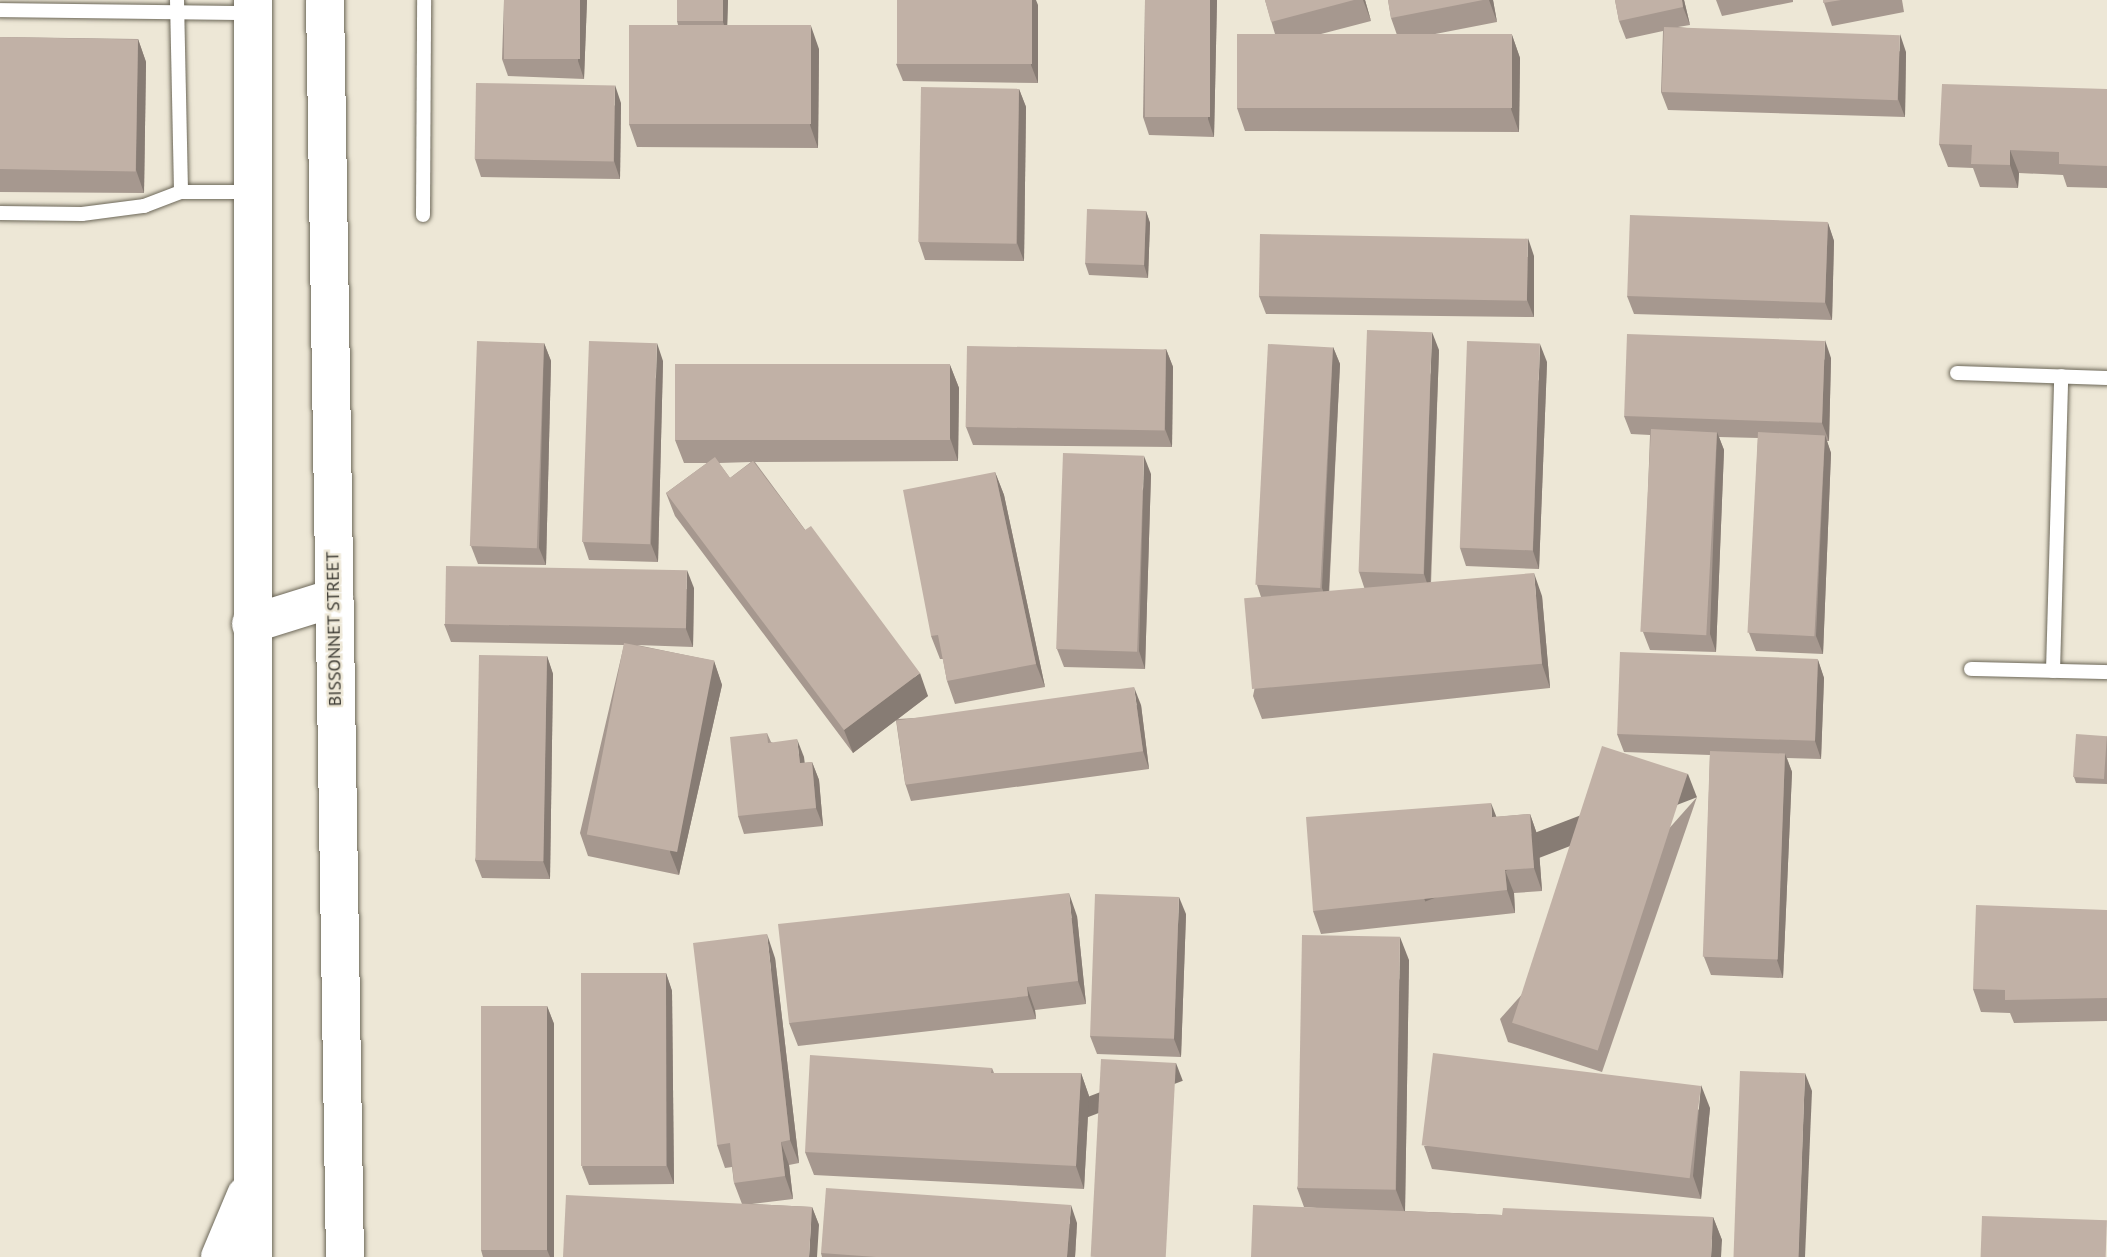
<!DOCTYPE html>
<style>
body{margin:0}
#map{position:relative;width:2107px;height:1257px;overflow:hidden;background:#ede7d6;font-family:"PT Sans",sans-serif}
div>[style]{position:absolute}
.roads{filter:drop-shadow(0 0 2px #6c6758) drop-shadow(0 0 2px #6c6758)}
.service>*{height:14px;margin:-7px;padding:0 7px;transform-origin:7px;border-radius:7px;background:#fff}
.secondary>*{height:38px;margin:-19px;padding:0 19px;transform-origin:19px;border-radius:19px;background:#fff}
.wall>*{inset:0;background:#a6988f}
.shaded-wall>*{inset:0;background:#877c74;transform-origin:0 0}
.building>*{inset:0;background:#c1b1a6;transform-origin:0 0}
span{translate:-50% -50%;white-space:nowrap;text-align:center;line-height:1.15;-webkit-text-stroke:5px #ede7d6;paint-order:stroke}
.street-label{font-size:18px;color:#3d3b34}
</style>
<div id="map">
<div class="roads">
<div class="service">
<div style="left:177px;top:0;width:192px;rotate:88.8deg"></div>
<div style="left:181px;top:192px;width:69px"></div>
<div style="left:0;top:10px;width:251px;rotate:0.7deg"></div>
<div style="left:0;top:213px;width:82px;rotate:0.7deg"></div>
<div style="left:82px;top:214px;width:63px;rotate:-7.4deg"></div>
<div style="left:144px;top:206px;width:40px;rotate:-21deg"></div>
<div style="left:423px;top:215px;width:215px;rotate:-89.7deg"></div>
<div style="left:1957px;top:373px;width:150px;rotate:1.9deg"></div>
<div style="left:1971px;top:669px;width:136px;rotate:1.3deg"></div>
<div style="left:2053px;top:671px;width:295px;rotate:-88.4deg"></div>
</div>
<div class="secondary">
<div style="left:253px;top:0;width:1257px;rotate:90deg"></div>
<div style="left:325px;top:0;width:1257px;rotate:89.09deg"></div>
<div style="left:251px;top:624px;width:87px;rotate:-17.4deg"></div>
<div style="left:220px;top:1257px;width:67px;rotate:-67.2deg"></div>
</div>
</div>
<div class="wall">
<div style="clip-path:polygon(504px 0,587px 0,584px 79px,508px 76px,502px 59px)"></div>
<div style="clip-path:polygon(728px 0,727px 26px,819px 49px,818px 148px,637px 147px,629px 124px,678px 25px,677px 21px)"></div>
<div style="clip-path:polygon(1145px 0,1217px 0,1214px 137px,1149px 135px,1143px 117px)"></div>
<div style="clip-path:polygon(1265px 0,1365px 0,1371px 21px,1321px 34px,1397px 35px,1391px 18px,1388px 0,1493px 0,1497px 22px,1430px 35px,1512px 35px,1520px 58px,1519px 132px,1245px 131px,1237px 108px,1275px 34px)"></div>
<div style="clip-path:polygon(1615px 0,1684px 0,1690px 25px,1678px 27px,1906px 52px,1905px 117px,1668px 110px,1661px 92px,1663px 31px,1626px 39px,1619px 21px)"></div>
<div style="clip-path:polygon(1716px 0,1793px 0,1793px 2px,1722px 16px)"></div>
<div style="clip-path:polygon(1823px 0,1902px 0,1904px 12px,1832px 26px)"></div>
<div style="clip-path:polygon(1038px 5px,1038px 83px,903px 81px,896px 64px)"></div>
<div style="clip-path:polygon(0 37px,138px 39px,146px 62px,144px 193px,0 192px)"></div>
<div style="clip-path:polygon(1019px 89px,1026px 107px,1024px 261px,925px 260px,919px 242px)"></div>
<div style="clip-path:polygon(2107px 89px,2107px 188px,2067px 187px,2063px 175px,2019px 173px,2018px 188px,1980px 187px,1973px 168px,1948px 167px,1939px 144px)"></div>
<div style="clip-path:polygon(621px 103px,620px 179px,481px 177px,475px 159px)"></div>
<div style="clip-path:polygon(1146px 211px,1150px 223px,1148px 278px,1089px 275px,1085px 263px)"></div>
<div style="clip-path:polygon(1828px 223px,1834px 241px,1832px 320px,1634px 314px,1627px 296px)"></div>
<div style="clip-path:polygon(1534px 256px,1534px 317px,1266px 314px,1259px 296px)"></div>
<div style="clip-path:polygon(544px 343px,551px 361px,546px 565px,478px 564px,471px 546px)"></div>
<div style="clip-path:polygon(1333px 347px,1340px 364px,1329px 597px,1381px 590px,1365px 590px,1359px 572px,1439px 350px,1431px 585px,1542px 596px,1550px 688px,1262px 719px,1253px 696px,1272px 603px,1263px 603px,1257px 585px)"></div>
<div style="clip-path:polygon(1166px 349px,1173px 367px,1172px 447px,973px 445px,966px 427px)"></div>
<div style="clip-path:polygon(1831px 358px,1829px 441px,1827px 441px,1831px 453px,1823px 654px,1756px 651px,1749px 633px,1758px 438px,1719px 437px,1724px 450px,1716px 652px,1650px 650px,1643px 632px,1650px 435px,1631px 434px,1624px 416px)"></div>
<div style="clip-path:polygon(663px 361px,658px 562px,589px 560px,583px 542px)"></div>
<div style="clip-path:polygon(1547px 362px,1539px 569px,1466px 566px,1460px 548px)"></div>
<div style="clip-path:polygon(evenodd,950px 365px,959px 388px,958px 461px,755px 462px,928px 696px,898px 719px,1141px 705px,1149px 769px,911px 801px,905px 783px,896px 720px,853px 753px,675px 516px,666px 493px,707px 463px,684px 463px,675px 440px,950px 365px,751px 462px,730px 478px,719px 463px,751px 462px)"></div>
<div style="clip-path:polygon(995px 472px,1004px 495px,1045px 687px,955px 704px,947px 681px,943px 659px,940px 659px,931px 636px)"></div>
<div style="clip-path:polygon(1151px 474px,1145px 669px,1064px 667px,1057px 649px)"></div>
<div style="clip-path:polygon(694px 588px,693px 647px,637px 645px,714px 661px,722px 685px,679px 875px,588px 856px,580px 833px,624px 645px,451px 642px,444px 624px)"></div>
<div style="clip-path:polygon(547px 656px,553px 674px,550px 879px,482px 878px,475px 860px)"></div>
<div style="clip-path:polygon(1818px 660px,1824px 678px,1821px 759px,1787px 758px,1792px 772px,1783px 978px,1711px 975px,1704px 957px,1710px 755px,1624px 752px,1617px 734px)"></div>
<div style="clip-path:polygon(767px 733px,771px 742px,804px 757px,804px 763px,812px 762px,819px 780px,823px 826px,744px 834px,738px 816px)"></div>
<div style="clip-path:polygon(2107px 736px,2107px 784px,2076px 783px,2074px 777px)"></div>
<div style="clip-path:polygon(1697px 797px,1602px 1072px,1508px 1042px,1500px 1019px)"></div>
<div style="clip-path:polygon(1530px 814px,1538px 837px,1542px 891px,1514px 893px,1515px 913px,1321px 934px,1313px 911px,1496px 817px)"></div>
<div style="clip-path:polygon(2107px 910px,2107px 1021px,2014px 1023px,2010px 1013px,1981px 1012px,1973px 989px)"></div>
<div style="clip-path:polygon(1186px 914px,1181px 1057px,1097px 1054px,1090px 1036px)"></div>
<div style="clip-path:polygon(1077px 916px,1086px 1004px,1035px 1010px,1036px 1019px,798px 1046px,789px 1023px)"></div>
<div style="clip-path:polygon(775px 958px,799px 1163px,789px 1165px,793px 1199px,752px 1204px,812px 1207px,819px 1225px,742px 1204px,734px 1183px,732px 1167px,725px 1168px,717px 1145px)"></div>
<div style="clip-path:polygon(1409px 960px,1405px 1211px,1502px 1215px,1713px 1217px,1722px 1240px,1304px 1207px,1297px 1188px)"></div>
<div style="clip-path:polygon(666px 973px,672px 991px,674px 1184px,589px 1185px,582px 1167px)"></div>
<div style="clip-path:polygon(547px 1006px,554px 1024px,554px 1257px,483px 1257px,481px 1250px)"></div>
<div style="clip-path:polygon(992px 1068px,994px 1073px,1081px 1073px,1089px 1096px,1084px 1189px,814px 1175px,805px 1152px)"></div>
<div style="clip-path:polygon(1710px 1108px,1701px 1199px,1432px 1169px,1424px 1146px)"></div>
<div style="clip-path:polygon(1077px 1223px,1075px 1257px,822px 1257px,821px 1253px)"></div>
</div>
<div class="shaded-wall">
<div style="clip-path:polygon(580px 0,587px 0,584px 79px,578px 61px)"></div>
<div style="clip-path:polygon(723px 0,728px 0,727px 34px,723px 22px)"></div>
<div style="clip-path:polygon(1032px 0,1036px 0,1038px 5px,1038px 83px,1031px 65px)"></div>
<div style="clip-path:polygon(1210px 0,1217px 0,1214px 137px,1208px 119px)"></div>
<div style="clip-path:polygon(1363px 0,1365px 0,1371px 21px)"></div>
<div style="clip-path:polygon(1489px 0,1493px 0,1497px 22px)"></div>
<div style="clip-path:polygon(1682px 0,1684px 0,1690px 25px,1683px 7px)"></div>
<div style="clip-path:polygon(811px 26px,819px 49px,818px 148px,810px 125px)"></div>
<div style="clip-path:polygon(1900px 34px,1906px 52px,1905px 117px,1898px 99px)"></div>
<div style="clip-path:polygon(1512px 35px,1520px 58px,1519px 132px,1511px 109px)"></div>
<div style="clip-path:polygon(138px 39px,146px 62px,144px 193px,136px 170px)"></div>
<div style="clip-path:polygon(615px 85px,621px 103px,620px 179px,614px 161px)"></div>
<div style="clip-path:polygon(1019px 89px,1026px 107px,1024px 261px,1017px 243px)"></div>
<div style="clip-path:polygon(2010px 150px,2019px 173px,2018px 188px,2010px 165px)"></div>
<div style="clip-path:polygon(1146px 211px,1150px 223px,1148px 278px,1144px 265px)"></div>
<div style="clip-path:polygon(1828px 223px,1834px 241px,1832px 320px,1825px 302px)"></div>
<div style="clip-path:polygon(1528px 238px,1534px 256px,1534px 317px,1527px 300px)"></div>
<div style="clip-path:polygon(1432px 332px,1439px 350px,1430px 592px,1424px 574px)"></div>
<div style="clip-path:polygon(1825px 340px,1831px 358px,1829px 441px,1822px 423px)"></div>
<div style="clip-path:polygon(544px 343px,551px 361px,546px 565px,539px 548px)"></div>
<div style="clip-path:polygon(657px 343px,663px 361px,658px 562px,651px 544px)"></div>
<div style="clip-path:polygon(1540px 344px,1547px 362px,1539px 569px,1533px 551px)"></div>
<div style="clip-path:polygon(1333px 347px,1340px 364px,1328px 606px,1322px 588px)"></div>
<div style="clip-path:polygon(1166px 349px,1173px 367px,1172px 447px,1165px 429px)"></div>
<div style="clip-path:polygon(950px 365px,959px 388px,958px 461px,950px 438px)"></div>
<div style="clip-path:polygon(1717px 432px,1724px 450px,1716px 652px,1710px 634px)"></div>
<div style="clip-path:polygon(1825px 435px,1831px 453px,1823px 654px,1816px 636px)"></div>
<div style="clip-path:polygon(1144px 456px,1151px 474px,1145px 669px,1139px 651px)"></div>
<div style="clip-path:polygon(995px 472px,1004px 495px,1045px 687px,1036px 664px)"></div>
<div style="clip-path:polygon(687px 570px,694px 588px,693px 647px,686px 629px)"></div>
<div style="clip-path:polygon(1534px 573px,1542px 596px,1550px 688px,1542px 664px)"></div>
<div style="clip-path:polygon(547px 656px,553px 674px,550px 879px,543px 861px)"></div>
<div style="clip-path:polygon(1818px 660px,1824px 678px,1821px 759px,1815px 741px)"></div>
<div style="clip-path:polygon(714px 661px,722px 685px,679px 875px,670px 852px)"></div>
<div style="clip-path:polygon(920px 673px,928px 696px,853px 753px,844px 730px)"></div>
<div style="clip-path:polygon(1134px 687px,1141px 705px,1149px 769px,1143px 751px)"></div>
<div style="clip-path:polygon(797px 739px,804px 757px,807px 781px,800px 763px)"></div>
<div style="clip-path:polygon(1785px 754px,1792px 772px,1783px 978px,1777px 960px)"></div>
<div style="clip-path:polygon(812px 762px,819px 780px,823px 826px,816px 808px)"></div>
<div style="left:1688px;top:774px;width:25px;height:291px;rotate:69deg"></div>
<div style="clip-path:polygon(1491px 803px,1500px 826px,1492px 817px)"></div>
<div style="clip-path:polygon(1530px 814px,1538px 837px,1542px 891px,1534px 868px)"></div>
<div style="clip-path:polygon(1505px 870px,1514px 893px,1515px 913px,1507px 890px)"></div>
<div style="clip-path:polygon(1069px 893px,1077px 916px,1086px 1004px,1078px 981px)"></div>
<div style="clip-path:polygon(1179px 897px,1186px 914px,1181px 1057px,1174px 1039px)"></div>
<div style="clip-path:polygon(767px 934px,775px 958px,799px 1163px,790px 1140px)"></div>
<div style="clip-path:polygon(1400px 937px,1409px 960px,1405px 1213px,1396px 1190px)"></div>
<div style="clip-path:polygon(666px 973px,672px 991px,674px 1184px,667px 1166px)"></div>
<div style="clip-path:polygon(1027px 987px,1035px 1010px,1036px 1019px,1028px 996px)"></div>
<div style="clip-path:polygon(547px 1006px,554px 1024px,554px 1257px,550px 1257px,547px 1250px)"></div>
<div style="left:1176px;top:1063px;width:19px;height:194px;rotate:69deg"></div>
<div style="clip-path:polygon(1081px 1073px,1089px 1096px,1084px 1189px,1076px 1166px)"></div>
<div style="clip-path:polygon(1805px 1073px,1812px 1091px,1805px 1257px,1798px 1257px)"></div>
<div style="clip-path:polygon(1701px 1085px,1710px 1108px,1701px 1199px,1693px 1176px)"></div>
<div style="clip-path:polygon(781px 1142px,789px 1165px,793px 1199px,785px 1176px)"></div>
<div style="clip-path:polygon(1071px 1205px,1077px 1223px,1075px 1257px,1067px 1257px)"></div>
<div style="clip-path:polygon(812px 1207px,819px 1225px,817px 1257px,809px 1257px)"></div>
<div style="clip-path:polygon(1713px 1217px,1722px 1240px,1721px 1257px,1711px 1257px)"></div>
</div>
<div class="building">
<div style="left:504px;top:0;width:76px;height:59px"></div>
<div style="left:677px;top:0;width:46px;height:21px"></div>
<div style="left:897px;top:0;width:135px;height:64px"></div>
<div style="left:1145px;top:0;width:65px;height:117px"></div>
<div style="clip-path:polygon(1265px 0,1354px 0,1271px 22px)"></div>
<div style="clip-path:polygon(1388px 0,1483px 0,1391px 18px)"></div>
<div style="clip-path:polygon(1615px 0,1682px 0,1683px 7px,1619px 21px)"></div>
<div style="clip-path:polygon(1823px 0,1841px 0,1823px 3px)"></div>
<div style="left:629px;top:25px;width:182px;height:99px"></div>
<div style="left:1664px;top:27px;width:236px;height:65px;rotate:2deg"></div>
<div style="left:1237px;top:34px;width:275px;height:74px"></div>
<div style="left:0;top:37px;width:138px;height:132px;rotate:1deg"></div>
<div style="left:476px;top:83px;width:139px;height:76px;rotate:1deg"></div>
<div style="clip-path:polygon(1942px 84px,2107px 89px,2107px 166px,2059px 164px,2059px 152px,2010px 150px,2010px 165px,1971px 164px,1972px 145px,1939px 144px)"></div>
<div style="left:921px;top:87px;width:98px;height:155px;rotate:1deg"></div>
<div style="left:1087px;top:209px;width:59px;height:54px;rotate:2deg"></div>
<div style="left:1630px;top:215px;width:198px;height:81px;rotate:2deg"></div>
<div style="left:1260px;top:234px;width:268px;height:62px;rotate:1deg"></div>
<div style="left:1367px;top:330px;width:65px;height:242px;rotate:2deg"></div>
<div style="left:1627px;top:334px;width:198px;height:82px;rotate:2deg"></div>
<div style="left:477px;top:341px;width:67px;height:205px;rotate:2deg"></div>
<div style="left:589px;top:341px;width:68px;height:201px;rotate:2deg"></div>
<div style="left:1467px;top:341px;width:73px;height:207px;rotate:2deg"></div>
<div style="left:1268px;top:344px;width:65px;height:241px;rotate:3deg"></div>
<div style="left:967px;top:346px;width:199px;height:81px;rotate:1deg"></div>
<div style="left:675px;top:364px;width:275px;height:76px"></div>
<div style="left:1651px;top:429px;width:66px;height:203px;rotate:3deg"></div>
<div style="left:1758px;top:432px;width:67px;height:201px;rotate:3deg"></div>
<div style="left:1063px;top:453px;width:81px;height:196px;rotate:2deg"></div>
<div style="clip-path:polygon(715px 457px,730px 478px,753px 461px,805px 530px,811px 526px,920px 673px,844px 730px,666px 493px)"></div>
<div style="clip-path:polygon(995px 472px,1036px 664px,947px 681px,938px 635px,931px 636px,903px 490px)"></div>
<div style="left:446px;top:566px;width:241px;height:58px;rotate:1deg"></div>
<div style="left:1534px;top:573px;width:91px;height:291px;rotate:85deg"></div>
<div style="left:624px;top:643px;width:92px;height:195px;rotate:11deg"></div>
<div style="left:1620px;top:652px;width:198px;height:82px;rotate:2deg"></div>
<div style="left:479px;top:655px;width:68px;height:205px;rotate:1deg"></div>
<div style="left:1134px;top:687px;width:65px;height:240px;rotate:82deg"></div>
<div style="clip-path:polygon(767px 733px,768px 743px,797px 739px,800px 763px,812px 762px,816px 808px,738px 816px,730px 737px)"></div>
<div style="left:2076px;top:734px;width:31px;height:43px;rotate:4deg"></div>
<div style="left:1602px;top:746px;width:90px;height:291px;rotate:18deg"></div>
<div style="left:1710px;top:751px;width:75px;height:206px;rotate:2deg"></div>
<div style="clip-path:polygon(1491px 803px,1492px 817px,1530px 814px,1534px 868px,1505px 870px,1507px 890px,1313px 911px,1306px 817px)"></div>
<div style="clip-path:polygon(1069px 893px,1078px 981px,1027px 987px,1028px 996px,789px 1023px,778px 924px)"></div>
<div style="left:1095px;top:894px;width:84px;height:142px;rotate:2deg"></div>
<div style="clip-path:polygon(1976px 905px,2107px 910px,2107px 998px,2005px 1000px,2005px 990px,1973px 989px)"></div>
<div style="clip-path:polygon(767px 934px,790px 1140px,781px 1142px,785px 1176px,734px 1183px,730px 1143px,717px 1145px,693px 943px)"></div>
<div style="left:1302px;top:935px;width:98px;height:253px;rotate:1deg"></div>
<div style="left:666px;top:973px;width:193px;height:85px;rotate:90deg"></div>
<div style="left:481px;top:1006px;width:66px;height:244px"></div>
<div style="left:1433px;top:1053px;width:270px;height:93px;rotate:7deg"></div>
<div style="clip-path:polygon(810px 1055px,992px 1068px,991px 1073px,1081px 1073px,1076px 1166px,805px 1152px)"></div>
<div style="left:1101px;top:1059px;width:75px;height:198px;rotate:3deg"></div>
<div style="left:1740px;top:1071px;width:65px;height:186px;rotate:2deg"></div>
<div style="clip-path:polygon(826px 1188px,1071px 1205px,1067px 1257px,876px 1257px,821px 1253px)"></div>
<div style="clip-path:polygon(566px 1195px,812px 1207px,809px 1257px,563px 1257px)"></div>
<div style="clip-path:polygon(1253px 1205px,1502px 1215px,1503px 1208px,1713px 1217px,1711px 1257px,1251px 1257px)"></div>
<div style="left:1982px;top:1216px;width:125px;height:41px;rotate:2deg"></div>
</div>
<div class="street-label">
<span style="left:334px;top:629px;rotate:-91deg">BISSONNET STREET</span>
</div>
</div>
